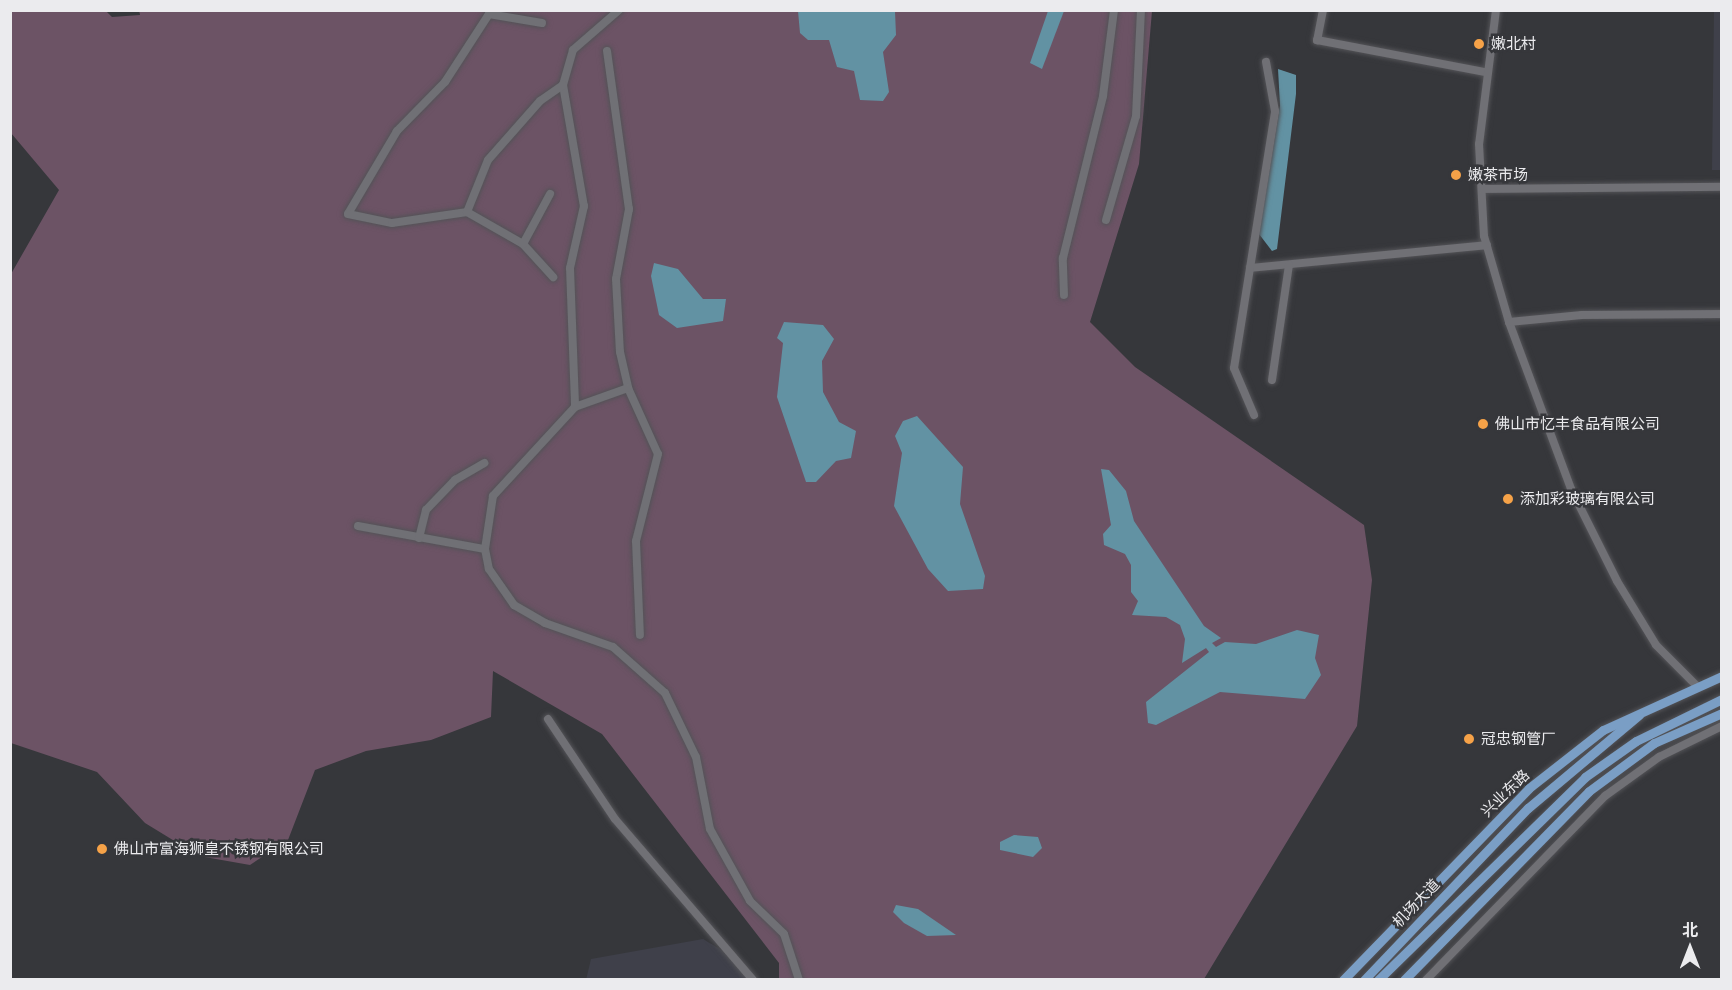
<!DOCTYPE html>
<meta charset="utf-8">
<style>
body{margin:0}
#map{position:relative;width:1732px;height:990px;overflow:hidden;background:#36373b;font-family:Lora,"Noto Sans SC",serif}
div>[style]{position:absolute}
.built>*{inset:0;background:#3f404a}
.green>*{inset:0;background:#6c5365}
.water>*{inset:0;background:#6292a3}
.roads{filter:drop-shadow(0 0 2px #535357) drop-shadow(0 0 2px #535357)}
.minor>*{height:8px;margin:-4px;padding:0 4px;transform-origin:4px;border-radius:4px;background:#707075}
.major>*{height:9px;margin:-4.5px;padding:0 4.5px;transform-origin:4.5px;border-radius:4.5px;background:#7a9ec5}
.dots>*{width:16px;height:16px;translate:-50% -50%;box-sizing:border-box;border:3px solid #36373b;border-radius:50%}
span{translate:-50% -50%;white-space:nowrap;text-align:center;line-height:1.15;-webkit-text-stroke:5px #36373b;paint-order:stroke}
.poi-label{font-size:15px;color:#ebebee}
.left{translate:0 -50%;text-align:left}
.street-label{font-size:15px;color:#ebebee}
.frame{position:absolute;inset:0;border:12px solid #ebebee;pointer-events:none}
.north{position:absolute;left:1660px;top:918px;width:60px;height:60px;-webkit-text-stroke:4px #36373b;paint-order:stroke;rotate:0deg;font-size:16px;font-weight:700;line-height:24px;text-align:center;color:#ebebee}
.north::after{content:'';display:block;margin:auto;width:21px;height:27px;background:#ebebee;clip-path:polygon(50% 0,100% 100%,50% 72%,0 100%)}
</style>
<div id="map">
<div class="built">
<div style="clip-path:polygon(1714px 11px,1721px 11px,1721px 170px,1712px 170px)"></div>
<div style="clip-path:polygon(703px 939px,730px 955px,750px 980px,586px 980px,591px 959px)"></div>
</div>
<div class="green">
<div style="clip-path:polygon(139px 10px,1152px 11px,1139px 164px,1090px 322px,1135px 367px,1364px 525px,1372px 580px,1357px 726px,1204px 979px,779px 979px,779px 963px,602px 734px,493px 671px,491px 717px,431px 740px,366px 751px,315px 770px,288px 840px,250px 865px,199px 856px,145px 823px,97px 772px,11px 743px,11px 274px,59px 190px,11px 133px,10px 11px,106px 11px,112px 17px,140px 15px)"></div>
</div>
<div class="water">
<div style="clip-path:polygon(798px 11px,895px 11px,896px 35px,883px 52px,889px 92px,883px 101px,860px 100px,854px 71px,837px 67px,829px 40px,808px 40px,800px 33px)"></div>
<div style="clip-path:polygon(1048px 11px,1064px 11px,1042px 69px,1030px 63px)"></div>
<div style="clip-path:polygon(1278px 69px,1296px 75px,1296px 94px,1277px 249px,1272px 251px,1259px 234px,1280px 106px)"></div>
<div style="clip-path:polygon(654px 263px,678px 269px,703px 299px,726px 299px,723px 321px,677px 328px,659px 315px,651px 276px)"></div>
<div style="clip-path:polygon(784px 322px,823px 325px,834px 339px,822px 361px,823px 392px,839px 422px,856px 431px,851px 458px,836px 461px,816px 482px,806px 482px,777px 397px,783px 343px,777px 338px)"></div>
<div style="clip-path:polygon(917px 416px,963px 467px,960px 504px,985px 576px,983px 589px,948px 591px,928px 569px,894px 506px,902px 453px,895px 436px,903px 421px)"></div>
<div style="clip-path:polygon(1101px 469px,1109px 470px,1126px 491px,1134px 521px,1204px 626px,1221px 638px,1212px 643px,1216px 647px,1225px 642px,1256px 644px,1297px 630px,1319px 635px,1315px 658px,1321px 675px,1305px 699px,1220px 692px,1156px 725px,1148px 723px,1146px 702px,1209px 652px,1206px 648px,1182px 663px,1185px 639px,1180px 625px,1166px 617px,1132px 615px,1138px 601px,1131px 592px,1131px 565px,1125px 554px,1104px 545px,1103px 534px,1111px 525px)"></div>
<div style="clip-path:polygon(1014px 835px,1038px 837px,1042px 848px,1033px 857px,1000px 850px,1000px 842px)"></div>
<div style="clip-path:polygon(896px 905px,918px 909px,956px 935px,927px 936px,904px 923px,893px 912px)"></div>
</div>
<div class="roads">
<div class="minor">
<div style="left:619px;top:10px;width:61px;rotate:139deg"></div>
<div style="left:573px;top:50px;width:36px;rotate:106deg"></div>
<div style="left:563px;top:85px;width:123px;rotate:80.2deg"></div>
<div style="left:584px;top:206px;width:64px;rotate:102.7deg"></div>
<div style="left:570px;top:268px;width:139px;rotate:87.9deg"></div>
<div style="left:575px;top:407px;width:121px;rotate:132.7deg"></div>
<div style="left:493px;top:496px;width:54px;rotate:98.6deg"></div>
<div style="left:485px;top:549px;width:20px;rotate:79deg"></div>
<div style="left:489px;top:569px;width:44px;rotate:55.2deg"></div>
<div style="left:514px;top:605px;width:36px;rotate:30deg"></div>
<div style="left:545px;top:623px;width:72px;rotate:19.4deg"></div>
<div style="left:613px;top:647px;width:69px;rotate:41.5deg"></div>
<div style="left:665px;top:693px;width:71px;rotate:64.2deg"></div>
<div style="left:696px;top:757px;width:73px;rotate:79deg"></div>
<div style="left:710px;top:829px;width:82px;rotate:60.9deg"></div>
<div style="left:750px;top:901px;width:47px;rotate:44.1deg"></div>
<div style="left:784px;top:934px;width:48px;rotate:71.9deg"></div>
<div style="left:1323px;top:10px;width:31px;rotate:101deg"></div>
<div style="left:1317px;top:40px;width:170px;rotate:10.8deg"></div>
<div style="left:1496px;top:10px;width:135px;rotate:97.2deg"></div>
<div style="left:1479px;top:144px;width:92px;rotate:86.9deg"></div>
<div style="left:1484px;top:236px;width:90px;rotate:73.8deg"></div>
<div style="left:1509px;top:322px;width:178px;rotate:69.6deg"></div>
<div style="left:1571px;top:489px;width:103px;rotate:63.4deg"></div>
<div style="left:1617px;top:581px;width:75px;rotate:58.6deg"></div>
<div style="left:1656px;top:645px;width:57px;rotate:45deg"></div>
<div style="left:542px;top:23px;width:54px;rotate:-170.4deg"></div>
<div style="left:489px;top:14px;width:81px;rotate:122.9deg"></div>
<div style="left:445px;top:82px;width:69px;rotate:134.4deg"></div>
<div style="left:397px;top:131px;width:96px;rotate:120.6deg"></div>
<div style="left:348px;top:214px;width:45px;rotate:11.6deg"></div>
<div style="left:392px;top:223px;width:76px;rotate:-8.3deg"></div>
<div style="left:467px;top:212px;width:64px;rotate:29.7deg"></div>
<div style="left:523px;top:244px;width:45px;rotate:47.7deg"></div>
<div style="left:607px;top:51px;width:160px;rotate:82.1deg"></div>
<div style="left:629px;top:209px;width:71px;rotate:100.5deg"></div>
<div style="left:616px;top:279px;width:73px;rotate:86.9deg"></div>
<div style="left:620px;top:352px;width:37px;rotate:77deg"></div>
<div style="left:628px;top:388px;width:72px;rotate:65.6deg"></div>
<div style="left:658px;top:454px;width:90px;rotate:104.2deg"></div>
<div style="left:636px;top:541px;width:94px;rotate:87.6deg"></div>
<div style="left:1482px;top:189px;width:240px;rotate:-0.5deg"></div>
<div style="left:467px;top:212px;width:56px;rotate:-68deg"></div>
<div style="left:488px;top:160px;width:79px;rotate:-48.6deg"></div>
<div style="left:540px;top:101px;width:28px;rotate:-35deg"></div>
<div style="left:1106px;top:220px;width:108px;rotate:-73.9deg"></div>
<div style="left:1136px;top:116px;width:106px;rotate:-87.3deg"></div>
<div style="left:523px;top:244px;width:57px;rotate:-61.6deg"></div>
<div style="left:1250px;top:268px;width:238px;rotate:-5.5deg"></div>
<div style="left:1064px;top:295px;width:37px;rotate:-92deg"></div>
<div style="left:1063px;top:258px;width:167px;rotate:-76.1deg"></div>
<div style="left:1103px;top:96px;width:87px;rotate:-82.7deg"></div>
<div style="left:1509px;top:322px;width:73px;rotate:-5.5deg"></div>
<div style="left:1582px;top:315px;width:140px;rotate:-0.4deg"></div>
<div style="left:1272px;top:380px;width:116px;rotate:-81.6deg"></div>
<div style="left:575px;top:407px;width:56px;rotate:-19.7deg"></div>
<div style="left:1254px;top:415px;width:51px;rotate:-113.1deg"></div>
<div style="left:1234px;top:368px;width:260px;rotate:-80.9deg"></div>
<div style="left:1275px;top:111px;width:50px;rotate:-100.4deg"></div>
<div style="left:358px;top:526px;width:129px;rotate:10.3deg"></div>
<div style="left:419px;top:538px;width:29px;rotate:-76deg"></div>
<div style="left:426px;top:510px;width:42px;rotate:-46deg"></div>
<div style="left:455px;top:480px;width:34px;rotate:-30deg"></div>
<div style="left:548px;top:719px;width:120px;rotate:56.2deg"></div>
<div style="left:615px;top:819px;width:212px;rotate:49.4deg"></div>
<div style="left:1426px;top:980px;width:257px;rotate:-45.8deg"></div>
<div style="left:1605px;top:796px;width:67px;rotate:-35.8deg"></div>
<div style="left:1659px;top:757px;width:70px;rotate:-26.2deg"></div>
</div>
<div class="major">
<div style="left:1343px;top:980px;width:267px;rotate:-45.9deg"></div>
<div style="left:1529px;top:788px;width:94px;rotate:-38.1deg"></div>
<div style="left:1603px;top:730px;width:131px;rotate:-24.4deg"></div>
<div style="left:1364px;top:980px;width:238px;rotate:-46.4deg"></div>
<div style="left:1528px;top:808px;width:145px;rotate:-40deg"></div>
<div style="left:1378px;top:980px;width:290px;rotate:-44.4deg"></div>
<div style="left:1585px;top:777px;width:62px;rotate:-35.2deg"></div>
<div style="left:1636px;top:741px;width:96px;rotate:-26deg"></div>
<div style="left:1404px;top:980px;width:264px;rotate:-45.6deg"></div>
<div style="left:1589px;top:791px;width:81px;rotate:-36.4deg"></div>
<div style="left:1654px;top:743px;width:74px;rotate:-23.8deg"></div>
</div>
</div>
<div class="dots">
<div style="left:1479px;top:44px;background:#f6a248"></div>
<div style="left:1456px;top:175px;background:#f6a248"></div>
<div style="left:1483px;top:424px;background:#f6a248"></div>
<div style="left:1508px;top:499px;background:#f6a248"></div>
<div style="left:1469px;top:739px;background:#f6a248"></div>
<div style="left:102px;top:849px;background:#f6a248"></div>
</div>
<div class="poi-label">
<span class="left" style="left:1491px;top:44px">嫩北村</span>
<span class="left" style="left:1468px;top:175px">嫩茶市场</span>
<span class="left" style="left:1495px;top:424px">佛山市忆丰食品有限公司</span>
<span class="left" style="left:1520px;top:499px">添加彩玻璃有限公司</span>
<span class="left" style="left:1481px;top:739px">冠忠钢管厂</span>
<span class="left" style="left:114px;top:849px">佛山市富海狮皇不锈钢有限公司</span>
</div>
<div class="street-label">
<span style="left:1505px;top:793px;rotate:-44deg">兴业东路</span>
<span style="left:1416px;top:903px;rotate:-46deg">机场大道</span>
</div>
<div class="frame"></div>
<div class="north">北</div>
</div>
